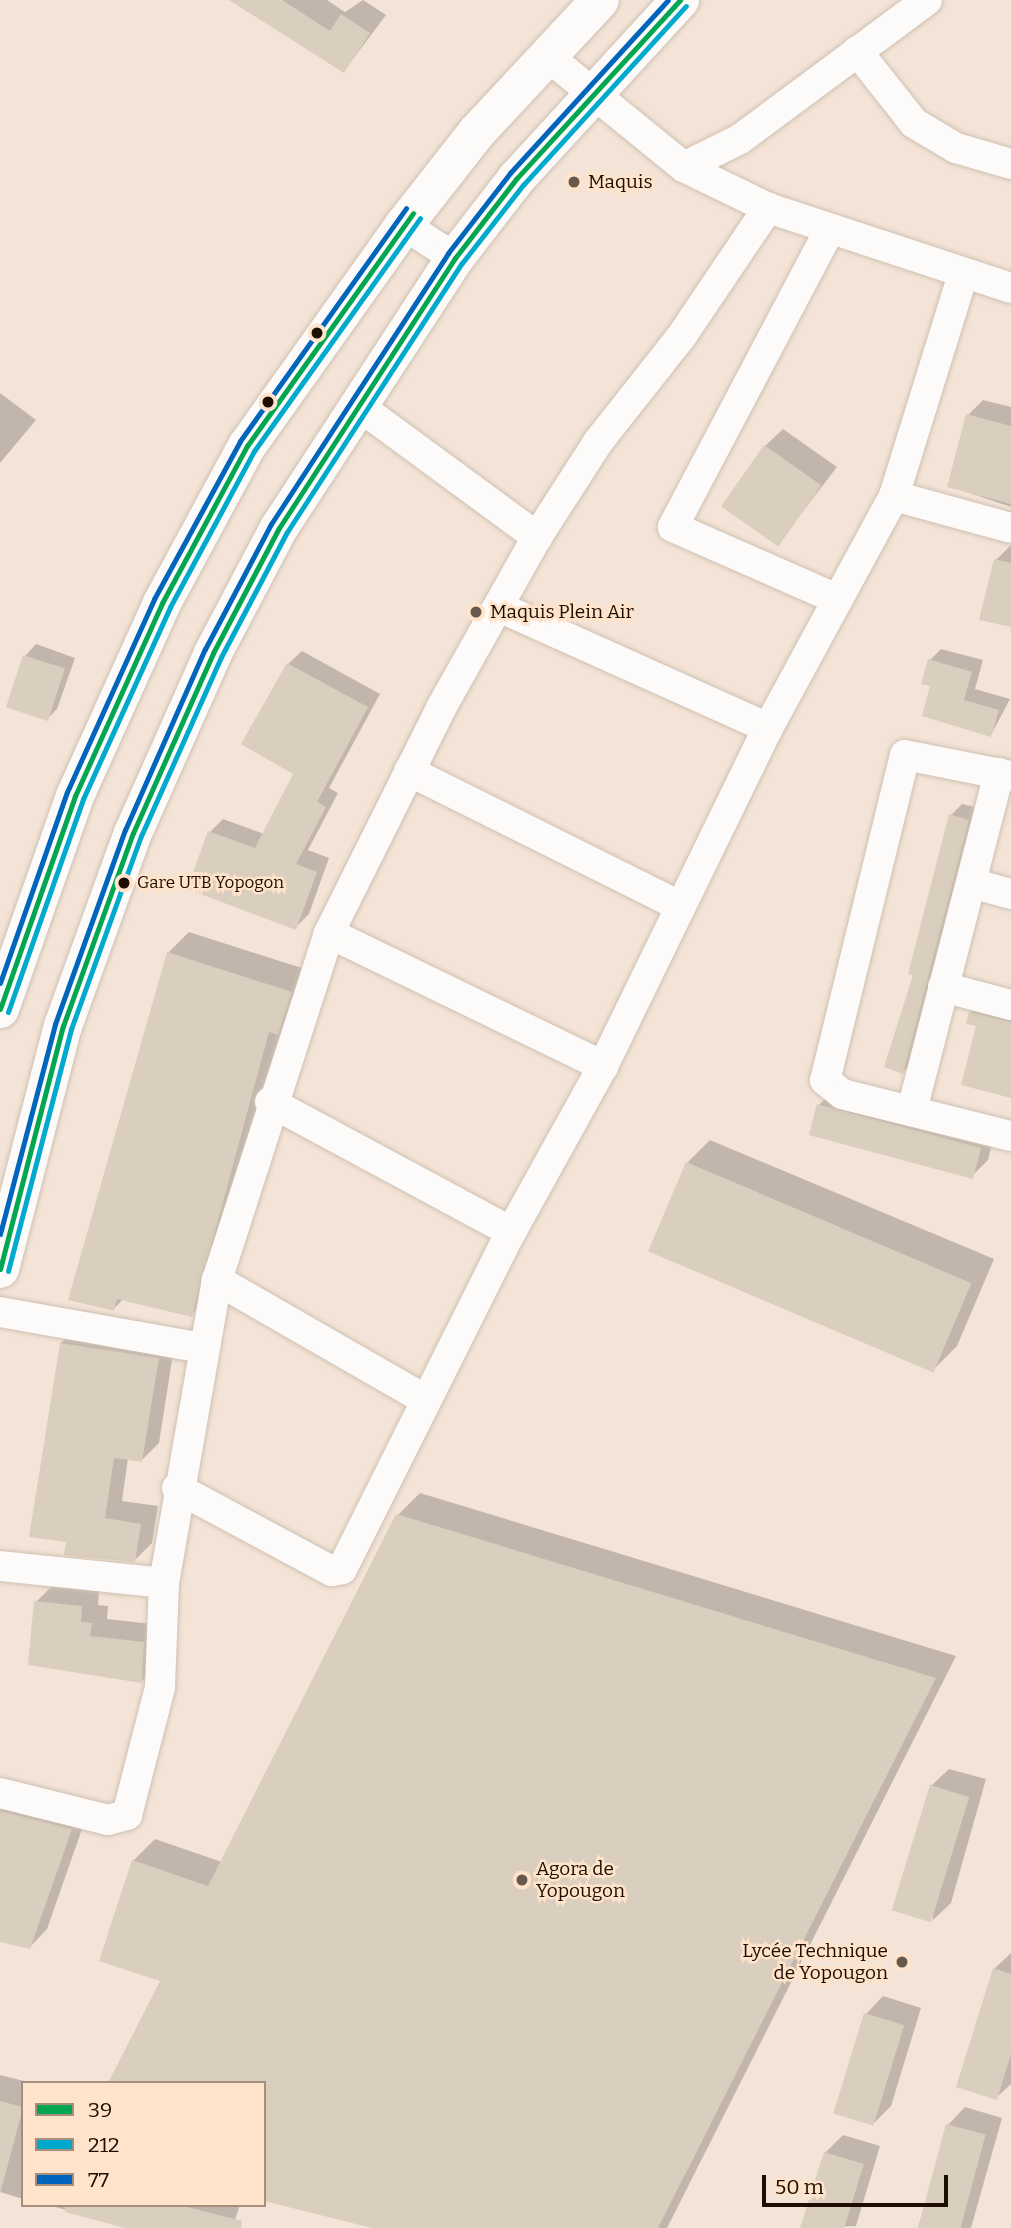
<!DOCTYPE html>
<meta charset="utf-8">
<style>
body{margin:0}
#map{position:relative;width:1011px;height:2228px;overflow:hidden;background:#f3e4d7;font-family:Bitter,serif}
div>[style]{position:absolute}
.shadow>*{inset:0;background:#0003}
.building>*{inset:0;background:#dacebe;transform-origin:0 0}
.roads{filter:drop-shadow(0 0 2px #cfc0b2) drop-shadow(0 0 2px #cfc0b2)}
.street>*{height:30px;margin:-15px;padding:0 15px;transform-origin:15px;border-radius:15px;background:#fdfbf9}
.primary>*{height:38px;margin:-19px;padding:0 19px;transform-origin:19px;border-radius:19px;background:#fdfbf9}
.bus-1>*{height:5px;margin:-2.5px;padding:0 2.5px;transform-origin:2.5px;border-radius:2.5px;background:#00a651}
.bus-2>*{height:5px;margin:-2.5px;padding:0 2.5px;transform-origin:2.5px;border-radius:2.5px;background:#00a9ce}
.bus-3>*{height:5px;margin:-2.5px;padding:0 2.5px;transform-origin:2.5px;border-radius:2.5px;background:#0065bd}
.dots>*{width:19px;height:19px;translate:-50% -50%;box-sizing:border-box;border:4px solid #ffe3cb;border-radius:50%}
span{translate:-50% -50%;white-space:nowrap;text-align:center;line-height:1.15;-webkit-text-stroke:5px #ffe3cb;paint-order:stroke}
.bus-label{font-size:17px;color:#1d0e02}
.left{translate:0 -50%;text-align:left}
.poi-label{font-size:19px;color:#1d0e02}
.right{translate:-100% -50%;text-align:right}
.legend{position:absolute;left:21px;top:2081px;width:245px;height:126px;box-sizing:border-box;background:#ffe3cb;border:2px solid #a58e7b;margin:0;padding:9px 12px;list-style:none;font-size:21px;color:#1d0e02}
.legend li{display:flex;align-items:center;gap:14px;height:35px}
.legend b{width:35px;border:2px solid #a58e7b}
.scale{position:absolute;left:762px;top:2175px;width:186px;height:32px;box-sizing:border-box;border:4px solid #1d0e02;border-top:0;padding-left:9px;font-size:21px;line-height:24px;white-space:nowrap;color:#1d0e02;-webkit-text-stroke:5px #ffe3cb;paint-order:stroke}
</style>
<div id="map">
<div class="shadow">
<div style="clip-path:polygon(233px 0,327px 0,345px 12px,363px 0,386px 15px,344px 71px)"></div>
<div style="clip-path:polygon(0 393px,36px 420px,0 463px)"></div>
<div style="clip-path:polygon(983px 400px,1011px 407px,1011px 507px,949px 486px,968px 415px)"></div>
<div style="clip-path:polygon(783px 429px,837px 467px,777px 545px,765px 446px)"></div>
<div style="clip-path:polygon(1011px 545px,1011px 625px,996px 560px)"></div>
<div style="clip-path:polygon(36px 644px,75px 658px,57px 709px,46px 720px,25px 656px)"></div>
<div style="clip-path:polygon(941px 649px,983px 660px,975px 689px,1010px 699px,991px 735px,933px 685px,930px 660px)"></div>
<div style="clip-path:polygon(302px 651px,380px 694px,329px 788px,338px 793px,308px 850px,329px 858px,309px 914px,295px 928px,210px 832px,223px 819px,264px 834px,295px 773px,288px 664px)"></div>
<div style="clip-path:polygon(962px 804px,979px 808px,914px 1060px,903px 1072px,915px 974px,951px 815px)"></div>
<div style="clip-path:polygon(189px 932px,311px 971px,212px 1295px,191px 1315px,123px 1299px,114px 1309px,70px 1299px,169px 952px)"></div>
<div style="clip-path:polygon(983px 1000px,1011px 1007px,1011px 1097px,970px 1013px)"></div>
<div style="clip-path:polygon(834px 1090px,995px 1132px,988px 1160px,973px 1175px,819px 1105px)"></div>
<div style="clip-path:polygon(710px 1140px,994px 1259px,957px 1346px,934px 1369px,687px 1163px)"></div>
<div style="clip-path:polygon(79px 1326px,175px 1341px,159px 1443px,142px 1460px,128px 1458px,122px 1501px,158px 1506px,152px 1543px,134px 1561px,68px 1541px,61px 1343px)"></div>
<div style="clip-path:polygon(420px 1493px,956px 1656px,667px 2228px,380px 2228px,264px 2083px,162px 1980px,133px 1861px,155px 1839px,222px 1862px,398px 1515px)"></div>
<div style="clip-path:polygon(54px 1584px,99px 1589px,98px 1605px,108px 1606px,107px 1619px,161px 1625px,159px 1664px,142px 1681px,36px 1602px)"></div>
<div style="clip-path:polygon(949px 1769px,986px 1779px,951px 1903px,933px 1920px,931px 1786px)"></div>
<div style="clip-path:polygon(0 1793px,88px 1812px,47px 1929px,30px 1947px,0 1941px)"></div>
<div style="clip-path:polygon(1011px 1953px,1011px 2084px,996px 2098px,994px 1969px)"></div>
<div style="clip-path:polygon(883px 1996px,921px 2008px,891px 2106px,873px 2124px,866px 2014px)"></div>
<div style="clip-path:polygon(0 2075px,32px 2083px,23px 2083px,23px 2199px,0 2192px)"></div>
<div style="clip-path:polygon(965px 2107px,1002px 2118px,971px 2228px,918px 2228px,948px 2125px)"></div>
<div style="clip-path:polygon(843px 2135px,880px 2146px,856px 2226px,802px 2228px,825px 2153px)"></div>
<div style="clip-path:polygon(48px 2205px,240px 2205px,232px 2228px,132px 2228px)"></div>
</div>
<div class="building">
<div style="clip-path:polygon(229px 0,282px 0,330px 31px,341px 14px,370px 33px,344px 73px)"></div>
<div style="clip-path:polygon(966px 414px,1011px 426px,1011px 504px,947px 487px)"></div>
<div style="left:764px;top:445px;width:70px;height:75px;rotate:35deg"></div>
<div style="clip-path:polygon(994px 559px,1011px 563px,1011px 627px,979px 620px)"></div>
<div style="left:23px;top:655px;width:44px;height:55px;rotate:18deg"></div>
<div style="clip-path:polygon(928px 659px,972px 672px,964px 700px,999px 710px,991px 737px,922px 716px,930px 686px,921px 684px)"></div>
<div style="clip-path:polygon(287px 663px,368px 707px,317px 802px,326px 807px,296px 864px,317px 872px,296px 930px,187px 889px,208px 831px,255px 848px,293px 774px,241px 744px)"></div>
<div style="clip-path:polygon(949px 814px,969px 820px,903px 1074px,884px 1067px,913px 975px,908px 974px)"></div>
<div style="clip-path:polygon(167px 952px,292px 992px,278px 1035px,269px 1032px,192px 1317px,117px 1299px,114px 1311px,68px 1300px)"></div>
<div style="clip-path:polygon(969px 1012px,1011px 1022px,1011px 1098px,961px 1085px,976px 1026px,966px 1024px)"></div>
<div style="left:817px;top:1104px;width:170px;height:32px;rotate:15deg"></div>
<div style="left:686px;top:1162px;width:310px;height:97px;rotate:23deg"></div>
<div style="clip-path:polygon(60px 1343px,159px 1358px,142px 1462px,114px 1458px,105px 1518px,141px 1524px,135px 1562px,64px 1555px,66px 1542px,29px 1537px)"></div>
<div style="clip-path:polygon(396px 1514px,936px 1678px,658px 2228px,372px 2228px,264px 2201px,264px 2083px,108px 2083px,160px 1981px,99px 1961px,132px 1860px,208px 1886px)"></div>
<div style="clip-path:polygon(34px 1601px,82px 1606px,81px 1622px,92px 1623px,90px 1636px,144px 1642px,142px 1683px,28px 1665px)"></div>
<div style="left:930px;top:1785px;width:41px;height:131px;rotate:17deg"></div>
<div style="clip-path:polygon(0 1811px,72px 1829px,30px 1949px,0 1942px)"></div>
<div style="clip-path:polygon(993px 1968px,1011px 1974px,1011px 2054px,997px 2100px,956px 2087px)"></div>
<div style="left:864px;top:2013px;width:42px;height:105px;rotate:17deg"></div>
<div style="left:0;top:2101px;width:24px;height:93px;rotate:15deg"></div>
<div style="left:946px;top:2124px;width:41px;height:108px;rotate:15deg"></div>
<div style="clip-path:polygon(824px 2152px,864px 2164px,844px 2228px,800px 2228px)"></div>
<div style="clip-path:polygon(65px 2205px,179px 2205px,242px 2221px,241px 2228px,125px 2228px,65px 2212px)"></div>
</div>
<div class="roads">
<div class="street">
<div style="left:857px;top:51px;width:92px;rotate:51.6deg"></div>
<div style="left:914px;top:123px;width:49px;rotate:30.8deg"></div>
<div style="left:956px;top:148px;width:57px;rotate:16.2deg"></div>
<div style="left:546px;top:55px;width:178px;rotate:39.1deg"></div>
<div style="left:684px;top:167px;width:63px;rotate:-26.6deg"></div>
<div style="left:740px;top:139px;width:233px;rotate:-36.6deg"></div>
<div style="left:684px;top:167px;width:93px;rotate:26deg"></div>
<div style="left:768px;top:208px;width:256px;rotate:18.2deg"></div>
<div style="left:404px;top:225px;width:61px;rotate:32.9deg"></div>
<div style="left:830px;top:229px;width:337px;rotate:117.8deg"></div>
<div style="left:673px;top:527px;width:179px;rotate:23.7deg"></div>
<div style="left:356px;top:404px;width:225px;rotate:36.3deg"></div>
<div style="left:894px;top:496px;width:121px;rotate:15.3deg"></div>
<div style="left:499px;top:607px;width:295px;rotate:24.2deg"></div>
<div style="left:409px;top:771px;width:303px;rotate:26.5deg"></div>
<div style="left:1011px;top:776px;width:108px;rotate:-168.8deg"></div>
<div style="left:905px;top:755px;width:335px;rotate:103.8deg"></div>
<div style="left:825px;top:1080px;width:22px;rotate:39deg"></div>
<div style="left:842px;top:1094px;width:174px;rotate:14deg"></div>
<div style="left:971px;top:883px;width:41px;rotate:15.4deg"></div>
<div style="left:329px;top:933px;width:305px;rotate:25.9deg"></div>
<div style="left:943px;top:987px;width:70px;rotate:14.8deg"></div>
<div style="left:270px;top:1102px;width:274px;rotate:28.3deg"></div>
<div style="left:912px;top:1110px;width:348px;rotate:-75.5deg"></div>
<div style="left:217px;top:1280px;width:241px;rotate:29.9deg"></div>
<div style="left:0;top:1312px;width:205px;rotate:10.1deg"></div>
<div style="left:177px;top:1488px;width:176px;rotate:28.2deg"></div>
<div style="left:332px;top:1571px;width:10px;rotate:-11deg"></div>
<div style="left:342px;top:1569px;width:377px;rotate:-63.4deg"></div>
<div style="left:511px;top:1232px;width:190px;rotate:-61deg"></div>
<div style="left:603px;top:1066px;width:376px;rotate:-64deg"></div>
<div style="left:768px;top:728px;width:264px;rotate:-61.5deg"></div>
<div style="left:894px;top:496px;width:232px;rotate:-72.7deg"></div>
<div style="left:0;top:1566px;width:165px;rotate:5.9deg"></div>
<div style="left:164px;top:1583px;width:308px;rotate:-80.1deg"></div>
<div style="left:217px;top:1280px;width:365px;rotate:-72.1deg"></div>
<div style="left:329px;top:933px;width:251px;rotate:-63.5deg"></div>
<div style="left:441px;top:708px;width:196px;rotate:-60.7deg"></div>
<div style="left:537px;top:537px;width:113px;rotate:-57.3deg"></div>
<div style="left:598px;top:442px;width:134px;rotate:-51.7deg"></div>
<div style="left:681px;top:337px;width:156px;rotate:-56deg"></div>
<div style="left:0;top:1793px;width:111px;rotate:14deg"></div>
<div style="left:108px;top:1820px;width:20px;rotate:-15deg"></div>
<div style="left:127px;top:1815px;width:132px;rotate:-75.5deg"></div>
<div style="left:160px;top:1687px;width:104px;rotate:-87.8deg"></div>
</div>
<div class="primary">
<div style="left:0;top:1009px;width:226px;rotate:-70.6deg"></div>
<div style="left:75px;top:796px;width:212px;rotate:-65.7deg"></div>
<div style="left:162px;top:603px;width:179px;rotate:-61.6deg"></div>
<div style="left:247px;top:446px;width:271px;rotate:-54.6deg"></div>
<div style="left:404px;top:225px;width:118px;rotate:-51.9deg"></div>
<div style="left:477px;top:132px;width:180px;rotate:-47deg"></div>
<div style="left:0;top:1269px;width:251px;rotate:-75.5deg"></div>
<div style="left:63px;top:1026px;width:205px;rotate:-70.1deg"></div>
<div style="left:133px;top:833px;width:197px;rotate:-66deg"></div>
<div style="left:213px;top:653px;width:141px;rotate:-62.2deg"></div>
<div style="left:279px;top:528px;width:322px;rotate:-56.9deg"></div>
<div style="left:455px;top:258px;width:100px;rotate:-52.3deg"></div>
<div style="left:516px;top:179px;width:243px;rotate:-47.5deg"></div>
</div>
</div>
<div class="bus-1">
<div style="left:0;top:1009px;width:226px;rotate:-70.6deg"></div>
<div style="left:75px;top:796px;width:212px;rotate:-65.7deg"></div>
<div style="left:162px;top:603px;width:179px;rotate:-61.6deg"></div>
<div style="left:247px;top:446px;width:286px;rotate:-54.5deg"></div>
<div style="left:0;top:1269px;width:251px;rotate:-75.5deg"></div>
<div style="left:63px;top:1026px;width:205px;rotate:-70.1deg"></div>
<div style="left:133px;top:833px;width:197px;rotate:-66deg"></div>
<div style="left:213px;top:653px;width:141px;rotate:-62.2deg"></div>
<div style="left:279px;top:528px;width:322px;rotate:-56.9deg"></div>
<div style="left:455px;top:258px;width:100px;rotate:-52.3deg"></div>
<div style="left:516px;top:179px;width:243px;rotate:-47.5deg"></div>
</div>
<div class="bus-2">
<div style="left:8px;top:1012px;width:226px;rotate:-70.6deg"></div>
<div style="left:83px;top:799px;width:211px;rotate:-65.6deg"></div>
<div style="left:170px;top:607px;width:177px;rotate:-61.7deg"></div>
<div style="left:254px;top:451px;width:286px;rotate:-54.5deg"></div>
<div style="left:8px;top:1271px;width:250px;rotate:-75.4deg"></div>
<div style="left:71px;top:1029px;width:205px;rotate:-70.1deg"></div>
<div style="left:141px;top:836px;width:196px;rotate:-65.9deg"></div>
<div style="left:221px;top:657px;width:141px;rotate:-62.2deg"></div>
<div style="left:287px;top:532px;width:321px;rotate:-57deg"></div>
<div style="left:462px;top:263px;width:99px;rotate:-52deg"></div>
<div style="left:523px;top:185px;width:242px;rotate:-47.7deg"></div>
</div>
<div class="bus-3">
<div style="left:0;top:983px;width:202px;rotate:-70.7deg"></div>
<div style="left:67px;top:792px;width:212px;rotate:-65.7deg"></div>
<div style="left:154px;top:599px;width:180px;rotate:-61.4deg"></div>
<div style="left:240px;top:441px;width:286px;rotate:-54.5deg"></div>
<div style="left:0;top:1234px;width:217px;rotate:-75.3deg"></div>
<div style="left:55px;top:1024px;width:206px;rotate:-70.2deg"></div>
<div style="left:125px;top:830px;width:198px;rotate:-66.2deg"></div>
<div style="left:205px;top:649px;width:141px;rotate:-62.2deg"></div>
<div style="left:271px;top:524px;width:324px;rotate:-56.8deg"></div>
<div style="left:448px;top:253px;width:101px;rotate:-52.2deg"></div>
<div style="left:510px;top:173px;width:234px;rotate:-47.6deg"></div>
</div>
<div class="dots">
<div style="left:574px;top:182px;background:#68594d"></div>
<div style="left:317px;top:333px;background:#1d0e02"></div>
<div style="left:268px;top:402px;background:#1d0e02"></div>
<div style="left:476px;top:612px;background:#68594d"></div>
<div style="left:124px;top:883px;background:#1d0e02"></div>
<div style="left:522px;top:1880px;background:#68594d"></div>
<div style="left:902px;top:1962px;background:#68594d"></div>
</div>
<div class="bus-label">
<span class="left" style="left:137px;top:883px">Gare UTB Yopogon</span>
</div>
<div class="poi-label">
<span class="left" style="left:588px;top:182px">Maquis</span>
<span class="left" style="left:490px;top:612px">Maquis Plein Air</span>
<span class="left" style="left:536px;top:1880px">Agora de<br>Yopougon</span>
<span class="right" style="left:888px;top:1962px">Lycée Technique<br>de Yopougon</span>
</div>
<ul class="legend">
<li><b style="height:9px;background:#00a651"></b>39</li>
<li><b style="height:9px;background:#00a9ce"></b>212</li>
<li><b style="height:9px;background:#0065bd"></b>77</li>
</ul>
<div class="scale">50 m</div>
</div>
